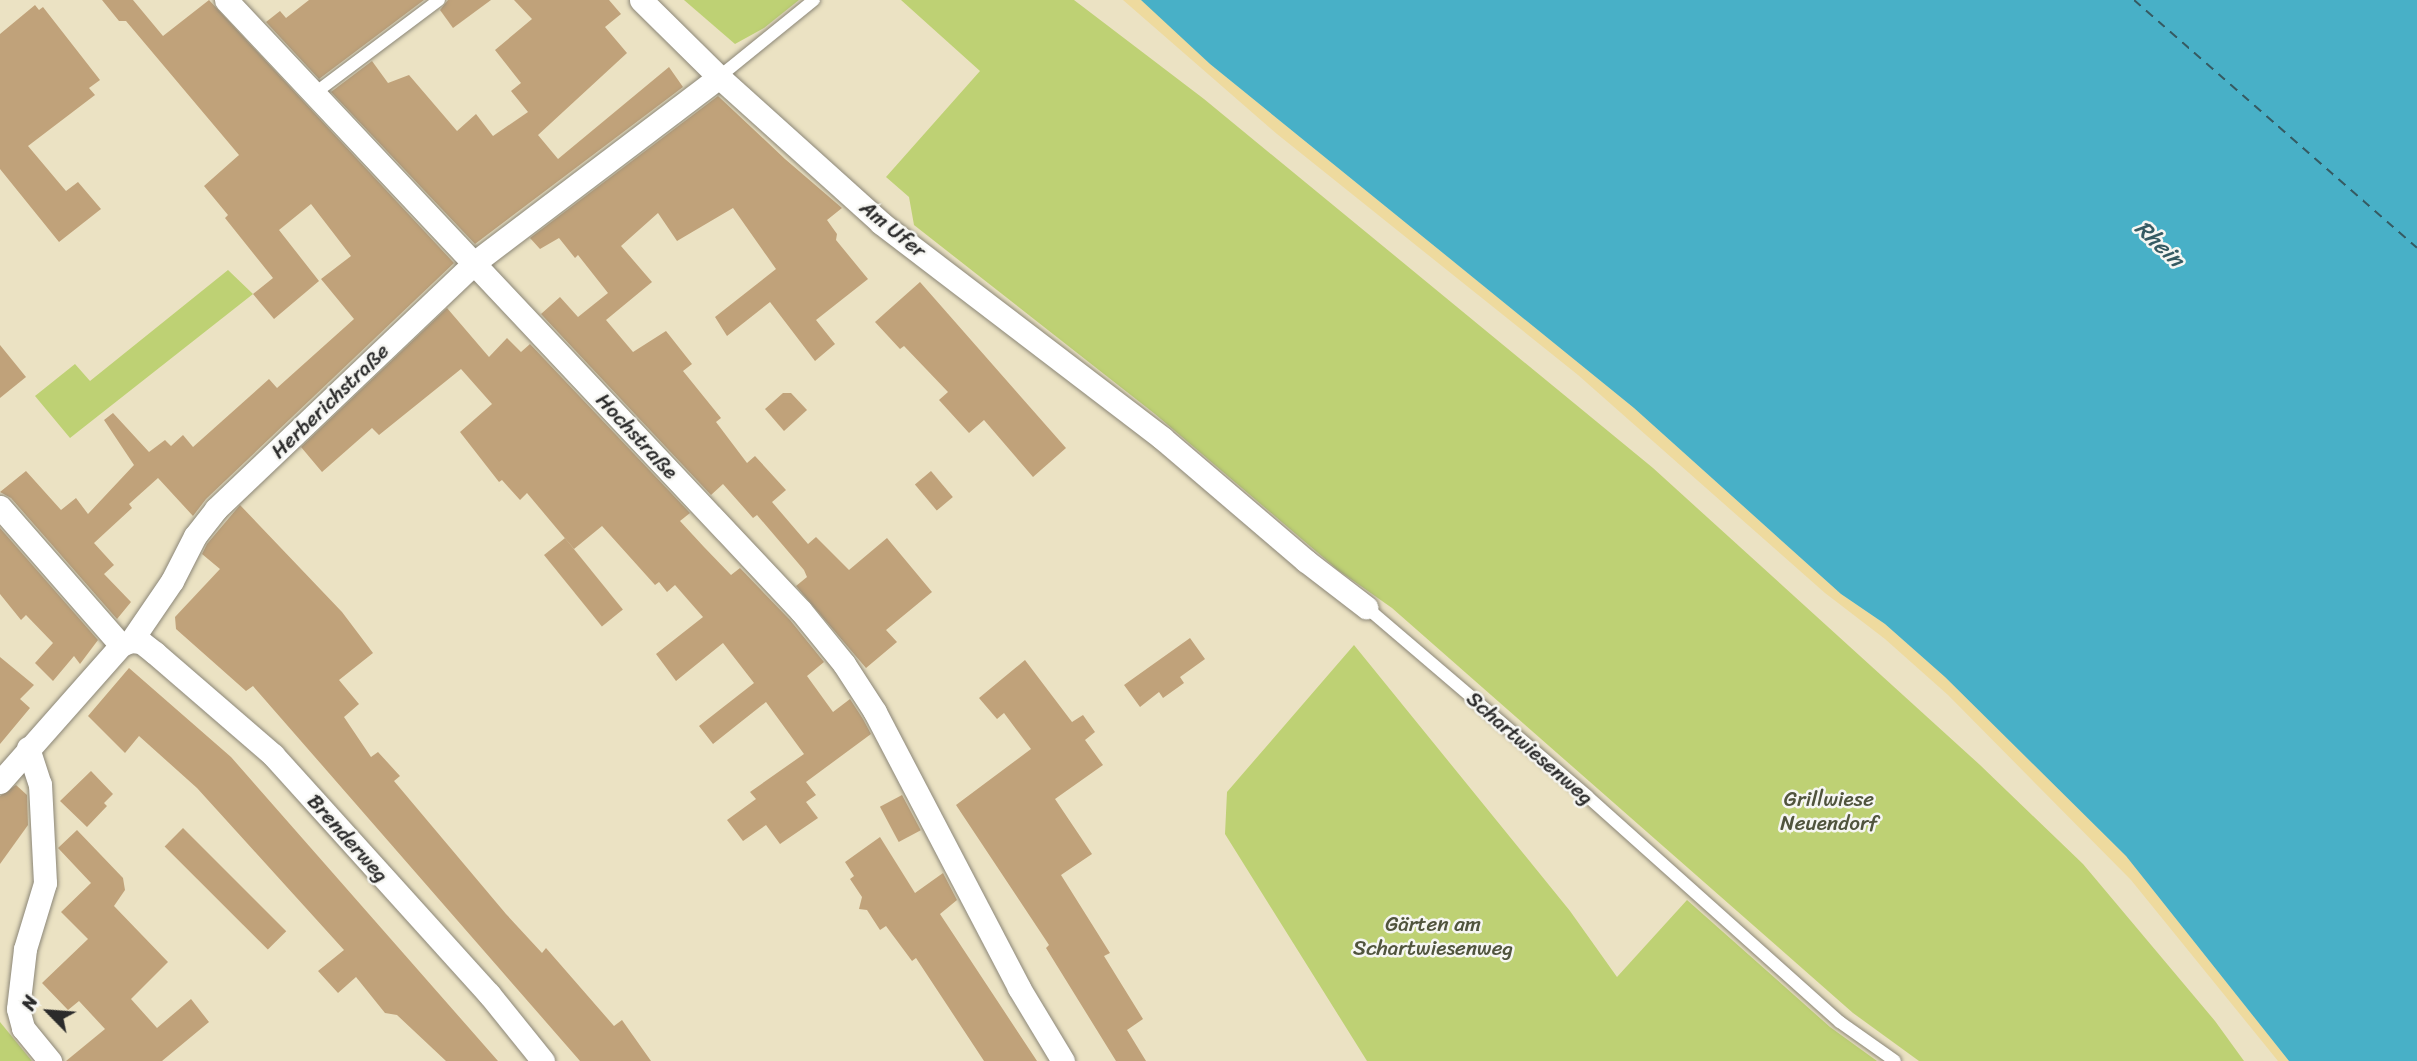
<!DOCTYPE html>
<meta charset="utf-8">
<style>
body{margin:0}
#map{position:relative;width:2417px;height:1061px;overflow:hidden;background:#ebe2c3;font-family:Sriracha,sans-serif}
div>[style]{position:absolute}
.green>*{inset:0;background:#bed174}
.sand>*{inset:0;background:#eeda9e}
.water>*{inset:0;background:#48b0c7}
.ferry>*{height:2px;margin-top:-1px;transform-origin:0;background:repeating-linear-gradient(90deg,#355a62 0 9px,transparent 0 16px)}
.building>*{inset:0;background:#c0a27a;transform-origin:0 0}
.roads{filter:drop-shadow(0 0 2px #8b8677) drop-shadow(0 0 2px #8b8677)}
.service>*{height:12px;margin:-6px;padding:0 6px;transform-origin:6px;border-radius:6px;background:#fff}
.minor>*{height:23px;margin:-11.5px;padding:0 11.5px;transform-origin:11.5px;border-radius:11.5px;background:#fff}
span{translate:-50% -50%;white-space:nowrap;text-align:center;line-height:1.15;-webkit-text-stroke:5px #f6f6f2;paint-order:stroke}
.street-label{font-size:21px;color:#2b2b2b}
.park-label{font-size:21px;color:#50543d}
.water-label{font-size:23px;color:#355a62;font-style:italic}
.north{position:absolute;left:14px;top:977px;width:70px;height:70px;-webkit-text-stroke:5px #f6f6f2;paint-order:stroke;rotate:295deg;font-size:19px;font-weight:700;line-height:28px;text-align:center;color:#2b2b2b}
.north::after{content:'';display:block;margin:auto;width:24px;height:32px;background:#2b2b2b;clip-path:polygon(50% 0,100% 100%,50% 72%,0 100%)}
</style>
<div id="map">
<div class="green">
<div style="clip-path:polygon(684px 0,799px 0,764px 28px,735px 44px)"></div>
<div style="clip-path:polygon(901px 0,1074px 0,1204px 99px,1653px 468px,1980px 765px,2083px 864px,2215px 1021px,2244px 1061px,1919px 1061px,1853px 1013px,1392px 608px,1338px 570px,1155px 414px,914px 225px,909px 197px,886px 177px,980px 71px)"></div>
<div style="clip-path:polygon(228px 270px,253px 294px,70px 438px,35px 396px,75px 364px,90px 381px)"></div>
<div style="clip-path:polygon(1354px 645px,1570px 911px,1617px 977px,1687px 900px,1830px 1027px,1877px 1061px,1367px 1061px,1225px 834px,1227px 792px)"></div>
<div style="clip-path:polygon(0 1022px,32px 1061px,0 1061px)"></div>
</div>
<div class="sand">
<div style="clip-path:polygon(1123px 0,1141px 0,1149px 6px,1210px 64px,1634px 408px,1841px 594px,1885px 624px,1945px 677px,2126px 856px,2289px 1061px,2278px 1061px,2131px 880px,1948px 695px,1885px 639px,1825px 593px,1578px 375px,1277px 134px)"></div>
</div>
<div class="water">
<div style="clip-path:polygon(1141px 0,2417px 0,2417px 1061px,2289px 1061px,2126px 856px,1945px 677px,1885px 624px,1841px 594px,1634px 408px,1210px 64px)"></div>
</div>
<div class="ferry">
<div style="left:2134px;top:0;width:376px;rotate:41.2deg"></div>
</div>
<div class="building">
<div style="clip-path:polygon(102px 0,133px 0,163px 36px,209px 0,454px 263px,206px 499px,193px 516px,158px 478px,129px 504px,132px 508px,94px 543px,114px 565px,104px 574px,131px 602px,117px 619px,11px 498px,0 492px,26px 471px,61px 510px,76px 498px,88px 514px,134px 465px,104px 420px,113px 413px,149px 452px,165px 440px,171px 446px,183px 435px,193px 447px,269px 379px,277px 388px,354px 319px,321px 279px,351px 256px,311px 204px,279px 230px,319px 281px,274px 319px,253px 294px,273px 278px,225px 218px,228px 215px,204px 186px,239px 155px,126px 21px,119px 21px)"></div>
<div style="clip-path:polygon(309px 0,424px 0,319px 79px,266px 22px,280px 11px,286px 18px)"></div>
<div style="clip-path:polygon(448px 0,491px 0,453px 28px,440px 10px)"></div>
<div style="clip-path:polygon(514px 0,609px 0,621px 14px,605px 27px,627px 53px,538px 135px,558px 159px,669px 67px,683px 87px,475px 244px,331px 92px,372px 61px,388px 83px,409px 75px,457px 131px,476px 114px,493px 136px,528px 112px,511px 91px,521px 83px,495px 50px,532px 19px)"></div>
<div style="clip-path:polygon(35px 5px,39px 10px,43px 7px,100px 80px,89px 88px,95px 95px,28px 146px,66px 191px,78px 182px,101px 209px,59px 242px,0 169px,0 34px)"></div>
<div style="clip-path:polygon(718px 96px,785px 159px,842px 208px,827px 220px,837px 234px,836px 240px,868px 279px,816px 320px,835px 344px,815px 361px,770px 302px,727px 336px,715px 317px,776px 269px,733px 208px,677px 241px,658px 213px,621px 246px,652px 282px,606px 320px,633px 352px,666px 331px,692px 364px,683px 371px,721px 418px,716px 422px,747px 463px,755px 456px,786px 490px,772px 502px,808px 544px,816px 537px,849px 570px,887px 538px,932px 592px,886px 630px,897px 642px,866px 668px,796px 586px,807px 577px,804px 570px,757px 515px,753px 518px,723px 484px,711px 495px,541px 314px,560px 297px,578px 317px,608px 293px,578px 255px,575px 258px,559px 238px,540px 249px,530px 238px)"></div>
<div style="clip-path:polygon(920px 282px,1066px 448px,1033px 477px,984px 420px,969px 433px,939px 400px,948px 392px,904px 346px,900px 349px,875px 322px)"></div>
<div style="clip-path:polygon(447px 308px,489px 357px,507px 338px,521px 352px,530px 344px,690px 513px,680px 521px,704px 547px,731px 575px,740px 568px,790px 620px,824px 662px,807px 676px,833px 712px,850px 699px,863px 719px,871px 734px,806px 782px,816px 795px,806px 802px,818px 818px,780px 844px,766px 825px,743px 841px,727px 820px,756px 799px,750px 792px,804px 754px,766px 702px,713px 744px,699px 726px,754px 683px,723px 643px,676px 681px,656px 654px,703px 617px,675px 585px,667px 592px,659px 582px,655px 585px,602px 526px,574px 549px,527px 493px,520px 500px,502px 480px,499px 482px,460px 432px,492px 404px,461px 369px,379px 435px,372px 428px,322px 472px,301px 447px)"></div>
<div style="clip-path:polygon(0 345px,26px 377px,0 398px)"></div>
<div style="clip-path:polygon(783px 393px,791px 393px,807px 410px,784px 431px,765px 409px)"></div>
<div style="left:931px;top:471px;width:34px;height:21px;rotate:50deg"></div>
<div style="clip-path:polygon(240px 505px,342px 612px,373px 653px,339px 680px,359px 704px,344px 717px,371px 757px,378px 752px,400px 776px,394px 781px,506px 914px,542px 953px,546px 948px,614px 1026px,622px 1020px,651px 1061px,580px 1061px,253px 686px,246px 691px,176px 629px,175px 617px,220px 569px,202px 554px,207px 544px)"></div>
<div style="clip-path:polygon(0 528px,98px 640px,80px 664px,74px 656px,53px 681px,35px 663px,53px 643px,26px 615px,21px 620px,0 594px)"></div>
<div style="left:565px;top:538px;width:92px;height:27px;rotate:51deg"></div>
<div style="clip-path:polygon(1190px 638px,1205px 659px,1180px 677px,1184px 683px,1163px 698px,1159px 692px,1140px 707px,1124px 685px)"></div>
<div style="clip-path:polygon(0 657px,34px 685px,20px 699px,30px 708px,0 744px)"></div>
<div style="clip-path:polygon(1025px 660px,1072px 722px,1083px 715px,1095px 732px,1085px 740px,1103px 765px,1055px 799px,1092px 854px,1061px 875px,1110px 953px,1104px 956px,1143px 1019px,1127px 1030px,1146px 1061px,1116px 1061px,1046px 948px,1049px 945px,956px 805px,1031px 749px,1004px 713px,997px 719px,979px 698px)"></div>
<div style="clip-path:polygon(129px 668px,231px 757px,498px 1061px,446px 1061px,397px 1015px,385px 1013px,356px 977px,338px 993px,318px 971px,344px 950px,197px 788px,139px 736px,125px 753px,88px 716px)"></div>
<div style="clip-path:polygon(91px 771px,113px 794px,104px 803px,107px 806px,87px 827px,60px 801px)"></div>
<div style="clip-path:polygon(16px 785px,27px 795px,28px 825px,0 864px,0 796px)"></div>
<div style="left:902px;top:795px;width:40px;height:25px;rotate:62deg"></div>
<div style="left:183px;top:828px;width:146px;height:26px;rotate:45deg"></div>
<div style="clip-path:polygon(77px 830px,123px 878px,125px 890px,114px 906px,168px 962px,131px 999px,157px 1028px,191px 999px,209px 1022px,162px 1061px,66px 1061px,105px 1029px,79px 1001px,68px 1010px,42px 983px,88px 939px,61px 912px,91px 883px,58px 848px)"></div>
<div style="clip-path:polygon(880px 837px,915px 893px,943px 873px,957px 900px,940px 914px,1037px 1061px,984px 1061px,916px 958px,912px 961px,886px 926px,880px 930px,867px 910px,859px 909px,862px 897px,850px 879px,854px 876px,845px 862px)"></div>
</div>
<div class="roads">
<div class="service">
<div style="left:719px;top:77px;width:122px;rotate:-39deg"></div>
<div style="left:315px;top:93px;width:155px;rotate:-36.9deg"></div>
<div style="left:1366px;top:607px;width:291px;rotate:40.5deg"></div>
<div style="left:1587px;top:796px;width:339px;rotate:41.8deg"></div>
<div style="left:1840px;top:1022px;width:67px;rotate:35.3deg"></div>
</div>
<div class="minor">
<div style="left:226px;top:0;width:839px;rotate:46.74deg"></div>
<div style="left:801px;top:611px;width:68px;rotate:50.9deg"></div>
<div style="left:844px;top:664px;width:57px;rotate:57.1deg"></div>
<div style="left:875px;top:712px;width:311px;rotate:62.4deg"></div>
<div style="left:1019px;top:988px;width:85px;rotate:58.9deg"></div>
<div style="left:641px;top:0;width:110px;rotate:44.6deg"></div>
<div style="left:719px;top:77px;width:218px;rotate:42deg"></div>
<div style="left:881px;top:223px;width:354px;rotate:37.4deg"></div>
<div style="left:1162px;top:438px;width:189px;rotate:40.5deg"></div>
<div style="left:1306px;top:561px;width:76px;rotate:37.5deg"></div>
<div style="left:0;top:507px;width:184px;rotate:48.8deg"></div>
<div style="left:131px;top:641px;width:10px;rotate:6deg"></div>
<div style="left:141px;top:642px;width:18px;rotate:38deg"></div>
<div style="left:155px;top:653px;width:156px;rotate:40.8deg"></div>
<div style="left:273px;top:755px;width:322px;rotate:47.9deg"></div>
<div style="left:489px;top:994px;width:86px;rotate:51.1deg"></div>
<div style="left:28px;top:748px;width:38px;rotate:72deg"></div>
<div style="left:40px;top:784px;width:99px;rotate:87.1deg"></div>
<div style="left:45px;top:883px;width:69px;rotate:106.9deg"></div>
<div style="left:25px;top:949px;width:60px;rotate:96.7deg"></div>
<div style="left:18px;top:1009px;width:20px;rotate:75deg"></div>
<div style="left:23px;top:1028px;width:43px;rotate:50.7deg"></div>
<div style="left:0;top:782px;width:183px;rotate:-48.5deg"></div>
<div style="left:121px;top:645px;width:11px;rotate:-22deg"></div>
<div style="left:131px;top:641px;width:73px;rotate:-55.7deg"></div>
<div style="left:172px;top:581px;width:51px;rotate:-62.9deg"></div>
<div style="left:195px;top:536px;width:34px;rotate:-52deg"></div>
<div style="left:216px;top:509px;width:356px;rotate:-43.6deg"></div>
<div style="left:474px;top:263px;width:308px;rotate:-37.2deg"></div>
</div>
</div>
<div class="street-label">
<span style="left:893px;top:229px;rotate:39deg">Am Ufer</span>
<span style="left:330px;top:401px;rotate:-44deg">Herberichstraße</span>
<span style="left:637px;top:436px;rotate:47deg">Hochstraße</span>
<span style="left:1530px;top:748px;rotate:41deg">Schartwiesenweg</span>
<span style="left:348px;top:838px;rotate:48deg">Brenderweg</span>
</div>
<div class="park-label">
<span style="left:1829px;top:811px">Grillwiese<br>Neuendorf</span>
<span style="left:1433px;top:936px">Gärten am<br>Schartwiesenweg</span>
</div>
<div class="water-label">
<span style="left:2159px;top:244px;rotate:43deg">Rhein</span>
</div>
<div class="north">N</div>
</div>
